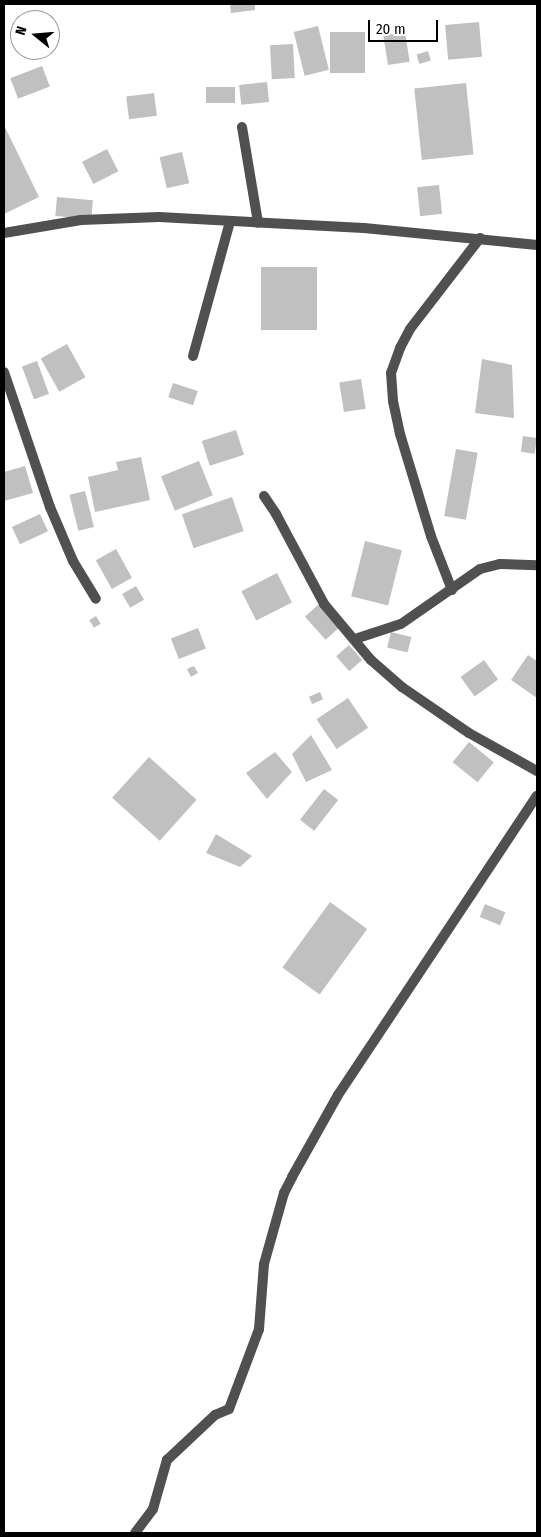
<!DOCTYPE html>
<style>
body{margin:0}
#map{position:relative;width:541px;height:1537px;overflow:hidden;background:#fff;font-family:"Fira Sans Condensed",sans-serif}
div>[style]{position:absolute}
.building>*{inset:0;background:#c0c0c0;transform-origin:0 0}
.street>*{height:10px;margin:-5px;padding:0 5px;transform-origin:5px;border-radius:5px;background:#505050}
span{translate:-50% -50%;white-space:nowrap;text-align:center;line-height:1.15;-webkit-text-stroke:4px #fff;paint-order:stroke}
.frame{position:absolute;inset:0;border:5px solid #000;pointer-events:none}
.north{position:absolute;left:10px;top:10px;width:50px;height:50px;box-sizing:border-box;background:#fff;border:1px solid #999;border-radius:50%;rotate:287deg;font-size:14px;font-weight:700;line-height:20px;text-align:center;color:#000}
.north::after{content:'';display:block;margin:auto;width:18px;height:22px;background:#000;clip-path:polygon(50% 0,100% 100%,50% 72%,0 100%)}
.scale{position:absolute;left:368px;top:20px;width:70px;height:22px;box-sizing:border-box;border:2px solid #000;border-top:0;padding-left:6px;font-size:15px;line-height:18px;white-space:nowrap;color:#000;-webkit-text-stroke:4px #fff;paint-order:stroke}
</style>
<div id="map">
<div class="building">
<div style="clip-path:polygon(230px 4px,255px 4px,255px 10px,231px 13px)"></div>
<div style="left:479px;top:22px;width:35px;height:34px;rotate:85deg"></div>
<div style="left:318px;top:26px;width:45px;height:25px;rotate:76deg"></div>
<div style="left:365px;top:32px;width:41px;height:35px;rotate:90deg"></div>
<div style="left:405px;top:32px;width:30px;height:22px;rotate:81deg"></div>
<div style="left:293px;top:44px;width:34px;height:23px;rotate:87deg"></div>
<div style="left:428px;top:51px;width:10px;height:12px;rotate:73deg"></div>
<div style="left:42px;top:66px;width:22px;height:34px;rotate:69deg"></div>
<div style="left:267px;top:82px;width:20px;height:28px;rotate:84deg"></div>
<div style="left:466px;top:83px;width:72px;height:52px;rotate:84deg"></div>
<div style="left:235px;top:87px;width:16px;height:29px;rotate:90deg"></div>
<div style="left:154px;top:93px;width:23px;height:28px;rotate:83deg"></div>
<div style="clip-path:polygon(4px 125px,39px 197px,4px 214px)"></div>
<div style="left:107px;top:149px;width:25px;height:28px;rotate:63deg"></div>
<div style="left:182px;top:152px;width:32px;height:23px;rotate:77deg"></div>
<div style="left:439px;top:185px;width:29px;height:22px;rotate:84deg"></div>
<div style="left:57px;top:197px;width:36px;height:19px;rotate:5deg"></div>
<div style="left:317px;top:267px;width:63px;height:56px;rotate:90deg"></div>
<div style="left:67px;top:344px;width:38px;height:30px;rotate:61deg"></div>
<div style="clip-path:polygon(482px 359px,512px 365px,514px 418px,475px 413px)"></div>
<div style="left:37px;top:361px;width:35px;height:16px;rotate:70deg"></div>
<div style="left:361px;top:379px;width:30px;height:22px;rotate:81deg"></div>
<div style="left:173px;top:383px;width:26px;height:15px;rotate:18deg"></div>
<div style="left:236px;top:430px;width:26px;height:36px;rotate:72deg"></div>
<div style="left:523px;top:436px;width:14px;height:16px;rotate:8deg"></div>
<div style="left:456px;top:449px;width:22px;height:68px;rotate:10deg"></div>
<div style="clip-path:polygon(141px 457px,150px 500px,95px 512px,88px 477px,118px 470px,116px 462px)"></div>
<div style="left:199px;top:461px;width:37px;height:41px;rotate:68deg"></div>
<div style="clip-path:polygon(25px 466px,33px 493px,4px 501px,4px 472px)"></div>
<div style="left:85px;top:491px;width:37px;height:16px;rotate:76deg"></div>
<div style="left:232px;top:497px;width:36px;height:53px;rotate:71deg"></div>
<div style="left:40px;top:514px;width:19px;height:31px;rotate:65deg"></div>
<div style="left:365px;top:541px;width:38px;height:57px;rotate:14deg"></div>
<div style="left:116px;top:549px;width:33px;height:23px;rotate:61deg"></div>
<div style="left:277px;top:573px;width:33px;height:40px;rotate:63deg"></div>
<div style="left:136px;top:586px;width:16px;height:16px;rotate:60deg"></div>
<div style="left:319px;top:604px;width:31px;height:19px;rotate:48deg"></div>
<div style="left:96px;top:616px;width:9px;height:8px;rotate:58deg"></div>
<div style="left:198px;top:628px;width:22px;height:29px;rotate:69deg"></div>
<div style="left:391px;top:632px;width:21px;height:16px;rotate:14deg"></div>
<div style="left:349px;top:645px;width:20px;height:17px;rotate:49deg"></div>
<div style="clip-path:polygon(528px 655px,537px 661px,537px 698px,511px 680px)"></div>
<div style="left:484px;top:660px;width:24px;height:29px;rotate:54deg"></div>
<div style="clip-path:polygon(194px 666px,198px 673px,191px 677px,187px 669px)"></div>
<div style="left:320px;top:692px;width:8px;height:12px;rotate:67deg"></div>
<div style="left:348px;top:698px;width:36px;height:38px;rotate:56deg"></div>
<div style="clip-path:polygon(311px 735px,332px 770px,306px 782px,292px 754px)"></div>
<div style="left:469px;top:742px;width:32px;height:26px;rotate:39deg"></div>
<div style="clip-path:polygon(275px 752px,292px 772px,267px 799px,246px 773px)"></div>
<div style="left:149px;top:757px;width:64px;height:55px;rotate:42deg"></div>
<div style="left:324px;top:789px;width:18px;height:39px;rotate:38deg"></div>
<div style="clip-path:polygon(216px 834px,252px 856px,240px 867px,206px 853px)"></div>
<div style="left:330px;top:902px;width:46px;height:81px;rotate:36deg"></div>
<div style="left:485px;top:904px;width:22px;height:14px;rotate:22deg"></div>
</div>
<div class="street">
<div style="left:242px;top:127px;width:97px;rotate:80.5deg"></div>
<div style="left:4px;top:233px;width:78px;rotate:-9.6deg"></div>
<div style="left:81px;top:220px;width:78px;rotate:-2.2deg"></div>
<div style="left:159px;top:217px;width:205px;rotate:3.1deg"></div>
<div style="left:364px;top:228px;width:174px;rotate:5.6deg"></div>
<div style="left:193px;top:356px;width:139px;rotate:-74.6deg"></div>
<div style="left:4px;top:372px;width:143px;rotate:71.2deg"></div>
<div style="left:50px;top:507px;width:59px;rotate:66.9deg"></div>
<div style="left:73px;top:561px;width:44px;rotate:58.8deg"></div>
<div style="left:264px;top:496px;width:22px;rotate:56deg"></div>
<div style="left:276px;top:514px;width:102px;rotate:61.9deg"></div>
<div style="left:324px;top:604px;width:73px;rotate:50deg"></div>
<div style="left:371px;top:660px;width:41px;rotate:41.1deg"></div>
<div style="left:402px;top:687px;width:81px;rotate:34.5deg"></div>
<div style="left:469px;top:733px;width:78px;rotate:29.2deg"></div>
<div style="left:452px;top:590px;width:58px;rotate:-111.3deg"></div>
<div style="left:431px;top:536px;width:107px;rotate:-106.9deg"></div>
<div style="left:400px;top:434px;width:34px;rotate:-102deg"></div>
<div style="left:393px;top:401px;width:28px;rotate:-94deg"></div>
<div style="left:391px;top:373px;width:27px;rotate:-70deg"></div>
<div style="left:400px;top:348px;width:21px;rotate:-62deg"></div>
<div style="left:410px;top:329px;width:115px;rotate:-52.4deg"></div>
<div style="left:355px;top:639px;width:48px;rotate:-18.1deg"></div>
<div style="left:401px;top:624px;width:96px;rotate:-34.8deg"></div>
<div style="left:480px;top:569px;width:21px;rotate:-14deg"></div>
<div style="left:500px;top:564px;width:37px;rotate:2deg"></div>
<div style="left:135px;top:1533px;width:30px;rotate:-53deg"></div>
<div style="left:153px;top:1509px;width:51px;rotate:-74.1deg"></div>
<div style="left:167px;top:1460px;width:66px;rotate:-43.2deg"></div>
<div style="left:215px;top:1415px;width:15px;rotate:-23deg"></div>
<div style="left:229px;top:1409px;width:85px;rotate:-69.4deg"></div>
<div style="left:259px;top:1329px;width:65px;rotate:-85.6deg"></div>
<div style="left:264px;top:1264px;width:74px;rotate:-74.3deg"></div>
<div style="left:284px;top:1193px;width:18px;rotate:-63deg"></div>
<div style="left:292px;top:1177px;width:94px;rotate:-60.7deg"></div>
<div style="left:338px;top:1095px;width:359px;rotate:-56.4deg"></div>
</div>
<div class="frame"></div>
<div class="north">N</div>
<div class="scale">20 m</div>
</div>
